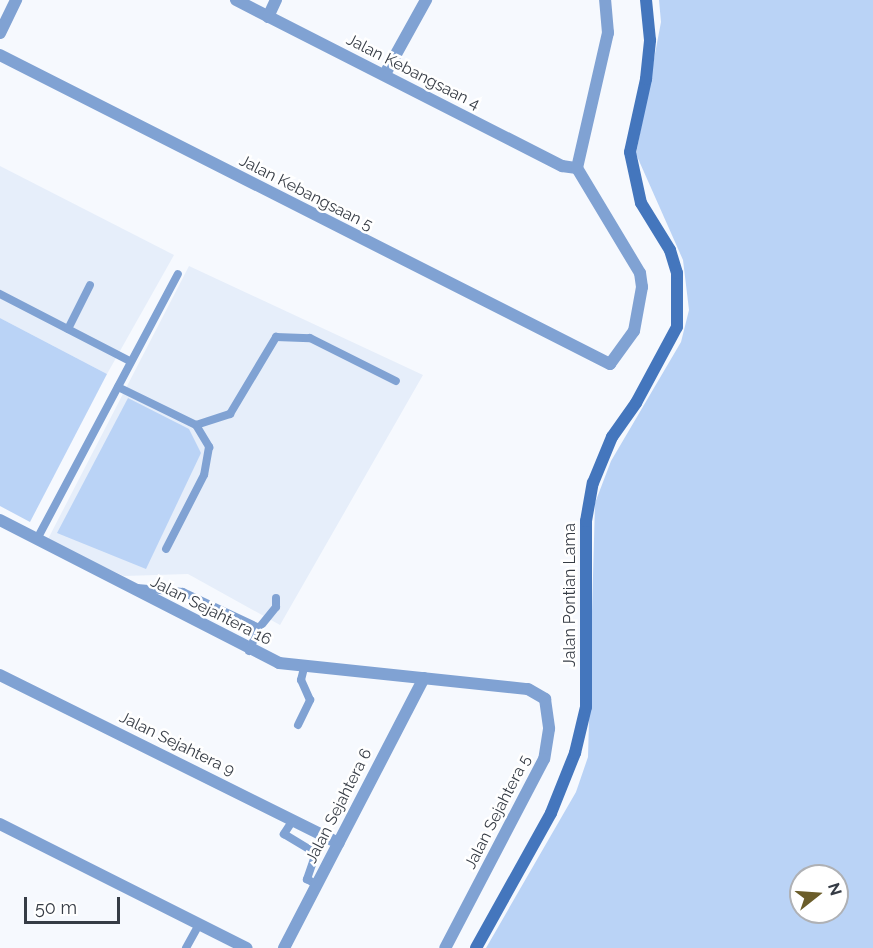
<!DOCTYPE html>
<style>
body{margin:0}
#map{position:relative;width:873px;height:948px;overflow:hidden;background:#f6f9fe;font-family:Raleway,sans-serif}
div>[style]{position:absolute}
.built>*{inset:0;background:#e6eefa}
.green>*{inset:0;background:#bad3f6}
.lane>*{height:8px;margin:-4px;padding:0 4px;transform-origin:4px;border-radius:4px;background:#80a2d3}
.street>*{height:12px;margin:-6px;padding:0 6px;transform-origin:6px;border-radius:6px;background:#80a2d3}
.secondary>*{height:12px;margin:-6px;padding:0 6px;transform-origin:6px;border-radius:6px;background:#4476bd}
span{translate:-50% -50%;white-space:nowrap;text-align:center;line-height:1.15;-webkit-text-stroke:5px #fff;paint-order:stroke}
.street-label{font-size:16px;color:#363c45}
.north{position:absolute;left:789px;top:864px;width:60px;height:60px;box-sizing:border-box;background:#fff;border:2px solid #afb1b5;border-radius:50%;rotate:73deg;font-size:16px;font-weight:700;line-height:24px;text-align:center;color:#363c45}
.north::after{content:'';display:block;margin:auto;width:21px;height:27px;background:#6b5d2a;clip-path:polygon(50% 0,100% 100%,50% 72%,0 100%)}
.scale{position:absolute;left:24px;top:897px;width:96px;height:27px;box-sizing:border-box;border:3px solid #363c45;border-top:0;padding-left:8px;font-size:18px;line-height:21px;white-space:nowrap;color:#363c45;-webkit-text-stroke:4px #fff;paint-order:stroke}
</style>
<div id="map">
<div class="built">
<div style="clip-path:polygon(0 166px,174px 255px,107px 374px,0 318px)"></div>
<div style="clip-path:polygon(189px 266px,423px 375px,280px 625px,188px 574px,124px 576px,47px 541px)"></div>
</div>
<div class="green">
<div style="clip-path:polygon(evenodd,659px 0,873px 0,873px 948px,486px 948px,576px 792px,588px 757px,595px 503px,611px 461px,681px 342px,689px 310px,683px 260px,636px 154px,661px 22px,659px 0,801px 876px,837px 876px,837px 912px,801px 912px,801px 876px)"></div>
<div style="clip-path:polygon(0 318px,107px 374px,30px 522px,0 506px)"></div>
<div style="clip-path:polygon(128px 398px,189px 429px,201px 453px,146px 569px,57px 533px)"></div>
</div>
<div class="lane">
<div style="left:0;top:294px;width:146px;rotate:27.3deg"></div>
<div style="left:68px;top:329px;width:49px;rotate:-63.4deg"></div>
<div style="left:118px;top:387px;width:87px;rotate:26deg"></div>
<div style="left:196px;top:425px;width:26px;rotate:59deg"></div>
<div style="left:209px;top:447px;width:28px;rotate:100deg"></div>
<div style="left:204px;top:475px;width:83px;rotate:117.2deg"></div>
<div style="left:196px;top:425px;width:36px;rotate:-18deg"></div>
<div style="left:230px;top:414px;width:90px;rotate:-59.1deg"></div>
<div style="left:276px;top:337px;width:34px;rotate:2deg"></div>
<div style="left:310px;top:338px;width:96px;rotate:26.6deg"></div>
<div style="left:37px;top:539px;width:300px;rotate:-62deg"></div>
<div style="left:137px;top:588px;width:46px;rotate:5deg"></div>
<div style="left:183px;top:592px;width:84px;rotate:25.3deg"></div>
<div style="left:259px;top:628px;width:27px;rotate:-51deg"></div>
<div style="left:276px;top:607px;width:9px;rotate:-90deg"></div>
<div style="left:249px;top:651px;width:25px;rotate:-67deg"></div>
<div style="left:298px;top:725px;width:28px;rotate:-64deg"></div>
<div style="left:310px;top:700px;width:22px;rotate:-114deg"></div>
<div style="left:301px;top:680px;width:12px;rotate:-76deg"></div>
<div style="left:293px;top:820px;width:17px;rotate:123deg"></div>
<div style="left:284px;top:834px;width:37px;rotate:31deg"></div>
<div style="left:316px;top:853px;width:28px;rotate:109deg"></div>
<div style="left:307px;top:879px;width:12px;rotate:31deg"></div>
<div style="left:186px;top:948px;width:26px;rotate:-61deg"></div>
</div>
<div class="street">
<div style="left:236px;top:0;width:366px;rotate:27deg"></div>
<div style="left:562px;top:166px;width:15px;rotate:8deg"></div>
<div style="left:268px;top:17px;width:19px;rotate:-65deg"></div>
<div style="left:0;top:33px;width:37px;rotate:-64deg"></div>
<div style="left:0;top:55px;width:684px;rotate:26.86deg"></div>
<div style="left:610px;top:364px;width:41px;rotate:-54deg"></div>
<div style="left:634px;top:331px;width:45px;rotate:-79.7deg"></div>
<div style="left:642px;top:287px;width:14px;rotate:-98deg"></div>
<div style="left:640px;top:273px;width:122px;rotate:-121deg"></div>
<div style="left:577px;top:168px;width:139px;rotate:-77.1deg"></div>
<div style="left:608px;top:33px;width:33px;rotate:-95deg"></div>
<div style="left:385px;top:74px;width:85px;rotate:-61deg"></div>
<div style="left:0;top:520px;width:314px;rotate:27.1deg"></div>
<div style="left:279px;top:663px;width:250px;rotate:6deg"></div>
<div style="left:528px;top:689px;width:20px;rotate:30deg"></div>
<div style="left:545px;top:699px;width:30px;rotate:82deg"></div>
<div style="left:549px;top:729px;width:30px;rotate:99deg"></div>
<div style="left:544px;top:759px;width:213px;rotate:117.6deg"></div>
<div style="left:0;top:675px;width:378px;rotate:26.4deg"></div>
<div style="left:0;top:824px;width:276px;rotate:26.7deg"></div>
<div style="left:284px;top:948px;width:304px;rotate:-62.6deg"></div>
</div>
<div class="secondary">
<div style="left:476px;top:948px;width:154px;rotate:-60.9deg"></div>
<div style="left:551px;top:813px;width:65px;rotate:-68.2deg"></div>
<div style="left:575px;top:753px;width:47px;rotate:-76.6deg"></div>
<div style="left:586px;top:707px;width:186px;rotate:-90deg"></div>
<div style="left:586px;top:521px;width:39px;rotate:-80deg"></div>
<div style="left:593px;top:483px;width:50px;rotate:-67.6deg"></div>
<div style="left:612px;top:437px;width:42px;rotate:-54.8deg"></div>
<div style="left:636px;top:403px;width:86px;rotate:-61.7deg"></div>
<div style="left:677px;top:327px;width:54px;rotate:-90deg"></div>
<div style="left:677px;top:273px;width:24px;rotate:-107deg"></div>
<div style="left:670px;top:250px;width:55px;rotate:-121.7deg"></div>
<div style="left:641px;top:203px;width:52px;rotate:-102.2deg"></div>
<div style="left:630px;top:152px;width:75px;rotate:-77.6deg"></div>
<div style="left:646px;top:79px;width:39px;rotate:-84deg"></div>
<div style="left:650px;top:40px;width:40px;rotate:-95.7deg"></div>
</div>
<div class="street-label">
<span style="left:413px;top:72px;rotate:27deg">Jalan Kebangsaan 4</span>
<span style="left:306px;top:193px;rotate:27deg">Jalan Kebangsaan 5</span>
<span style="left:570px;top:595px;rotate:-90deg">Jalan Pontian Lama</span>
<span style="left:211px;top:611px;rotate:27deg">Jalan Sejahtera 16</span>
<span style="left:177px;top:744px;rotate:26deg">Jalan Sejahtera 9</span>
<span style="left:339px;top:806px;rotate:-63deg">Jalan Sejahtera 6</span>
<span style="left:498px;top:812px;rotate:-63deg">Jalan Sejahtera 5</span>
</div>
<div class="north">N</div>
<div class="scale">50 m</div>
</div>
